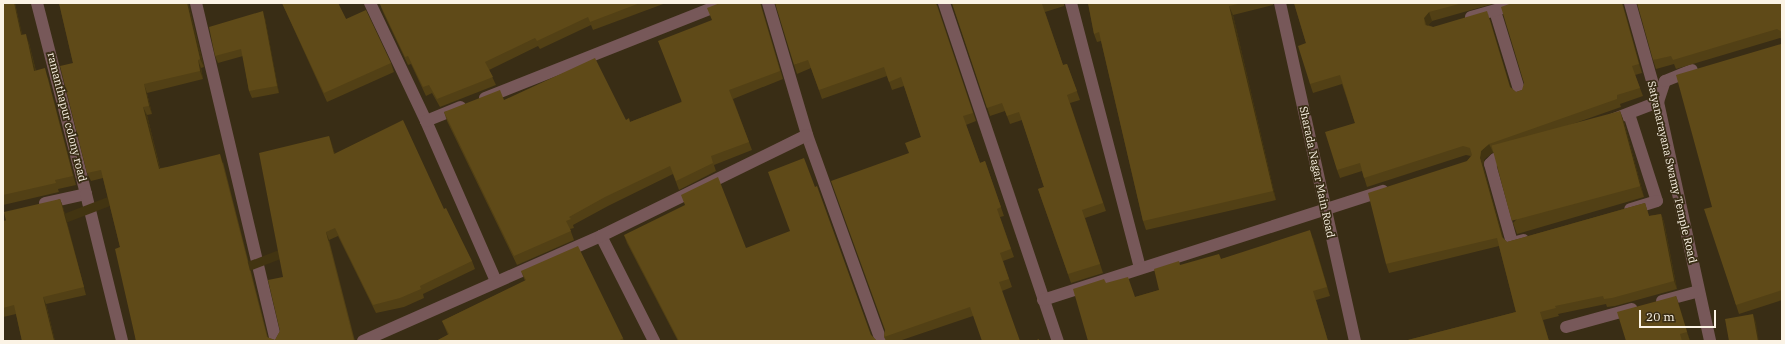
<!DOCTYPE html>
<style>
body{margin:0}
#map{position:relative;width:1785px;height:344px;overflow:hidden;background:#392d15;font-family:"IBM Plex Serif",serif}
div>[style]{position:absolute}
.street>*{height:12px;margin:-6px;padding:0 6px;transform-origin:6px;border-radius:6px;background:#775859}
.wall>*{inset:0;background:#524015}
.shaded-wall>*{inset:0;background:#423411;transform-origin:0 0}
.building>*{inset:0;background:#5f4a18;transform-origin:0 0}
span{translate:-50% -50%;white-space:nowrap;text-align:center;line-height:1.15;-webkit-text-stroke:3.5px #392d15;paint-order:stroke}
.street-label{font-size:11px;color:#fbf3e5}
.frame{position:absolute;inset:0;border:4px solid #fbf3e5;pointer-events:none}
.scale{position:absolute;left:1639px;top:310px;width:77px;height:18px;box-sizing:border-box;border:2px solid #fbf3e5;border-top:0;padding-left:5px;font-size:12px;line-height:14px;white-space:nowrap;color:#fbf3e5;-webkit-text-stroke:3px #392d15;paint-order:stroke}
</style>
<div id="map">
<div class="street">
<div style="left:37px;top:3px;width:197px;rotate:75.6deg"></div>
<div style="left:86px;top:194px;width:42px;rotate:167.6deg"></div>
<div style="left:196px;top:3px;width:347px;rotate:76.7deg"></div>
<div style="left:370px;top:3px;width:131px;rotate:64.6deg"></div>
<div style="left:426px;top:121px;width:175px;rotate:66.4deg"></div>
<div style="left:768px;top:3px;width:138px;rotate:73.5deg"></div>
<div style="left:807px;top:135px;width:219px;rotate:70.2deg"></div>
<div style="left:944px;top:3px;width:357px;rotate:71.4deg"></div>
<div style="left:1071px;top:3px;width:273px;rotate:75.4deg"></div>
<div style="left:1280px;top:3px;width:346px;rotate:77.5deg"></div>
<div style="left:1630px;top:3px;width:103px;rotate:74.2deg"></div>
<div style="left:1658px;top:102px;width:245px;rotate:77.7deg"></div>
<div style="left:1495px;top:11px;width:86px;rotate:73deg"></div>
<div style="left:1471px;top:17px;width:51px;rotate:-15.9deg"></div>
<div style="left:485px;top:98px;width:258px;rotate:-21.6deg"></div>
<div style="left:1629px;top:114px;width:91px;rotate:72.2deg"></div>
<div style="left:1657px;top:201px;width:28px;rotate:163deg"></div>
<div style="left:426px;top:121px;width:37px;rotate:-22deg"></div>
<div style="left:1606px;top:122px;width:56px;rotate:-21deg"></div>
<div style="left:1658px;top:102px;width:22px;rotate:-72deg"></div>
<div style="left:1665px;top:81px;width:29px;rotate:-22deg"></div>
<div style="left:1511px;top:153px;width:17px;rotate:159deg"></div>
<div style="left:1495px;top:159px;width:7px;rotate:135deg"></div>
<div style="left:1490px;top:164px;width:82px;rotate:74.4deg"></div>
<div style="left:1512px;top:243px;width:12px;rotate:-14deg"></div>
<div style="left:86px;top:194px;width:151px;rotate:76.2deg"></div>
<div style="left:601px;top:236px;width:118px;rotate:63.2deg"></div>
<div style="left:1043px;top:300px;width:357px;rotate:-17.8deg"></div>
<div style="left:1662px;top:301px;width:38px;rotate:-15deg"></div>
<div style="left:1566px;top:327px;width:68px;rotate:-15.3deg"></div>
<div style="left:363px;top:341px;width:260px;rotate:-23.8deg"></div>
<div style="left:601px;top:236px;width:229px;rotate:-26.1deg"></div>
</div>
<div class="wall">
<div style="clip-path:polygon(3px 3px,15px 3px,22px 35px,29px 43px,36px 71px,48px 78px,76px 185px,58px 189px,59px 192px,3px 205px)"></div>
<div style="clip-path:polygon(59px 3px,188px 3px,204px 67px,201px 68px,203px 79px,147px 93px,152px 114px,147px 115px,160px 168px,223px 162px,268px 338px,275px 340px,280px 331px,283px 277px,329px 136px,335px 154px,444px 209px,472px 261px,475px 269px,423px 294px,424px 298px,404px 307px,376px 313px,338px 236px,329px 240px,355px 341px,136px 341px,120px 247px,103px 178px,91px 181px,87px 173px,73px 63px)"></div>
<div style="clip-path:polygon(282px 3px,338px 3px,346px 19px,391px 63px,394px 72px,327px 102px)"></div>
<div style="clip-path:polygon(382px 3px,666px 3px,593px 30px,591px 25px,540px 49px,538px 46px,489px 70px,496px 85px,440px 107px,432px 93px,426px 96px,411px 64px,408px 65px,383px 12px,380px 4px)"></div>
<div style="clip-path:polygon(720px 3px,762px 3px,761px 5px,783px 79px,733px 99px,752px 150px,714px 165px,716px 171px,679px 190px,673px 174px,608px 206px,573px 225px,574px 228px,570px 229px,574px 240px,517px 265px,447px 121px,444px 112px,504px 100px,626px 120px,630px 122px,681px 102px,712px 20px)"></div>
<div style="clip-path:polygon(952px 3px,1064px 3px,1064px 6px,1045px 12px,1063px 65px,1067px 64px,1080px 100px,1070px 103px,1106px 211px,1085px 218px,1103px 273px,1071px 283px,1038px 189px,1044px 187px,1022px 120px,1010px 124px,1005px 111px,990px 116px)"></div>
<div style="clip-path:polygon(1088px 3px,1273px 3px,1273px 5px,1233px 15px,1276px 200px,1146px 230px,1143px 221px,1101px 41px,1097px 42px,1094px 34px)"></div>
<div style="clip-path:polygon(1294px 3px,1496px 3px,1432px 21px,1428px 25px,1433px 27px,1490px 20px,1510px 87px,1516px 92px,1522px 90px,1623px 5px,1642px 73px,1635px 75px,1643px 96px,1620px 104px,1621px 107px,1493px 152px,1484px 159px,1483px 166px,1503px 238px,1507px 242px,1645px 203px,1649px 216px,1661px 214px,1664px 222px,1677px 289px,1615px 306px,1607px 307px,1606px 304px,1558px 314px,1559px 316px,1543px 320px,1549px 341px,1404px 341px,1516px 312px,1499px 246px,1389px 273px,1386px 264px,1471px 156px,1466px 155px,1367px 187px,1362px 171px,1340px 178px,1337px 170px,1355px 123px,1342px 84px,1313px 93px,1310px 84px,1306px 43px)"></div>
<div style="clip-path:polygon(1782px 3px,1782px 39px,1780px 38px,1676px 69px,1674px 64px,1656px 69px,1653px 60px)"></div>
<div style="clip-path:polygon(937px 5px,976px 121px,966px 125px,980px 163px,985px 161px,1004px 216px,1000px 217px,1014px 257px,1003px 261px,1012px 287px,1002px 291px,973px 316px,899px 341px,886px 341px,884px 337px,909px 153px,921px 137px,904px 86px,892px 90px,887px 76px,822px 99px,811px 68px,797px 74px,794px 65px)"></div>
<div style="clip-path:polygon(265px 18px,279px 93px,252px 98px,249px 91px,243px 56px,218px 63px,215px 56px)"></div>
<div style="clip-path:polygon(1782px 43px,1782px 300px,1739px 314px,1736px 305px,1712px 207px)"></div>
<div style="clip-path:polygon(1620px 111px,1624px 122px,1644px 197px,1517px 234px,1513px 223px)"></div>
<div style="clip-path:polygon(60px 199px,63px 207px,86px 295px,46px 304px,55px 341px,22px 341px,16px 314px,3px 317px,3px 221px)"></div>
<div style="clip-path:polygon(624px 235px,746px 248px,871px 335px,876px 340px,876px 341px,678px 341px,627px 243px)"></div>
<div style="clip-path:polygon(1313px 238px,1330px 296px,1316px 300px,1328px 341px,1088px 341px,1106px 283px,1135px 297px,1159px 290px,1221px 259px)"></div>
<div style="clip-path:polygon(521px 271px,623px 338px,624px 341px,436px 341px,448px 335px,442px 321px,525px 281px)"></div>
<div style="clip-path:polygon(1676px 296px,1690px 341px,1626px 341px)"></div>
</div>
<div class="shaded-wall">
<div style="clip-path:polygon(14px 3px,15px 3px,15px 5px,25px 44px,21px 35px)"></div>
<div style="clip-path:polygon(187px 3px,188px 3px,204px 67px,200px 59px)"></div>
<div style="clip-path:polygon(760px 3px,762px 3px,761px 5px,783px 79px)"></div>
<div style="clip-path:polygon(1622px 3px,1624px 3px,1623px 5px,1642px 73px,1639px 64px)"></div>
<div style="clip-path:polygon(1229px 6px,1233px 15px,1276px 200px,1273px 191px)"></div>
<div style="clip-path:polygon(263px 11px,265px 18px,279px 93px,277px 86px)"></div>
<div style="clip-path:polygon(1487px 11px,1490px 20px,1513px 95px,1510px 87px)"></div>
<div style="clip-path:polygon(1429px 12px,1432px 21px,1427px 27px,1429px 33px,1424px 18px)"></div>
<div style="clip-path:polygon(26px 34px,29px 43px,38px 80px,34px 71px)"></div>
<div style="clip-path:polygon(198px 60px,201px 68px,203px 79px,200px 71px)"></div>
<div style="clip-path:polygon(45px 68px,48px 78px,76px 185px,73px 176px)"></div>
<div style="clip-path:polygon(144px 84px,147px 93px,152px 114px,149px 106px)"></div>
<div style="clip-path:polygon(143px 107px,147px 115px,162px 177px,159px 169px)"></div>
<div style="clip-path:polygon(1620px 111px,1624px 122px,1644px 197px,1640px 186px)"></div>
<div style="clip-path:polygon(329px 136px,332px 144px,337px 162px,334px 154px)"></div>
<div style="clip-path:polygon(1489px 144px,1493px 152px,1484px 159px,1483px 166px,1505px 245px,1502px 237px,1480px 158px,1481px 151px)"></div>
<div style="left:220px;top:154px;width:9px;height:189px;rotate:69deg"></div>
<div style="clip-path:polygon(60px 199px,63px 207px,86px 295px,84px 287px)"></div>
<div style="clip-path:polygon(1661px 214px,1664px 222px,1677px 289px,1674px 281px)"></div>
<div style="clip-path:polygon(1310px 230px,1313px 238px,1330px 296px,1327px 287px)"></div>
<div style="left:326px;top:232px;width:9px;height:113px;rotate:69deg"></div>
<div style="clip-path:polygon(1676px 296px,1679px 304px,1690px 341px,1687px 332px)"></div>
<div style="clip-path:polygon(43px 297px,46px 304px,55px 341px,54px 341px)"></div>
<div style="clip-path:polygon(1753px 314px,1756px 322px,1759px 341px,1758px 341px)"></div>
</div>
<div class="building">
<div style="clip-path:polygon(3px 3px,14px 3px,21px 35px,26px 34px,34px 71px,45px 68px,73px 176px,55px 180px,56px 183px,3px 195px)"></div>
<div style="clip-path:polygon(59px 3px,187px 3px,200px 59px,198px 60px,200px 71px,144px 84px,149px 106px,143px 107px,159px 169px,220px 154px,267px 337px,275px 340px,280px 331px,268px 280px,283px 277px,259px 153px,329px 136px,334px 154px,403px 120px,444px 209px,446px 208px,472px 261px,420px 286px,421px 289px,400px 298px,373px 305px,335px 228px,326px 232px,354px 341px,136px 341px,115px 249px,120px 247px,101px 170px,87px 173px,60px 66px,73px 63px)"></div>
<div style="clip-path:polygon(282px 3px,338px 3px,346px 19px,366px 10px,391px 63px,324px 93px)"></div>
<div style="clip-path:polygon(382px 3px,640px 3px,590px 22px,588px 17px,537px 41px,535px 38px,485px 62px,493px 77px,437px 99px,429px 85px,423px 87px,408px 56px,405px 57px,380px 4px)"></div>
<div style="clip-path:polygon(720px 3px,760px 3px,780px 71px,729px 90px,749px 142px,711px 156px,713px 163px,676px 181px,670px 166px,605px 197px,569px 217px,571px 219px,566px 221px,571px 231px,514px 256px,444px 112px,500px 90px,504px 100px,595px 58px,626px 120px,629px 118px,630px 122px,682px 102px,658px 41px,712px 20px,707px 8px)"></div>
<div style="clip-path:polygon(775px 3px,936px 3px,973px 113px,963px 116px,980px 163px,985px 161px,1001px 207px,997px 209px,1011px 249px,1000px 253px,1009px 279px,999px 282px,1020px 341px,982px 341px,970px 307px,884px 337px,885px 330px,831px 181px,909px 153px,905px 143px,921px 137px,901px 77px,889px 82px,884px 67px,819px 90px,808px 60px,794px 65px)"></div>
<div style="clip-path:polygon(952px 3px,1045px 3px,1042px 4px,1063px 65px,1067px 64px,1077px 91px,1067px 95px,1103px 203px,1082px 210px,1100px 264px,1068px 274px,1038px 189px,1044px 187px,1019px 112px,1007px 116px,1002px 103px,987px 108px)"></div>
<div style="clip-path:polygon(1088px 3px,1243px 3px,1229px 6px,1273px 191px,1143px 221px,1099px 32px,1094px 34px)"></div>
<div style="clip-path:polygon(1294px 3px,1463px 3px,1429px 12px,1424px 18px,1425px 25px,1433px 27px,1487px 11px,1510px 87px,1516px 92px,1522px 90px,1524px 83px,1501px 7px,1512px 3px,1622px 3px,1639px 64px,1632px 66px,1640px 88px,1617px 95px,1617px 99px,1489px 144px,1481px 151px,1480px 158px,1502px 237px,1507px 242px,1645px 203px,1649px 216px,1661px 214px,1674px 281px,1612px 298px,1604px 299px,1603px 296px,1555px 306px,1556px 308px,1540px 312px,1549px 341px,1404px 341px,1516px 312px,1497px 238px,1386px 264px,1368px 193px,1467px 161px,1472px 155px,1470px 148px,1463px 146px,1364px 178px,1360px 163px,1337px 170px,1325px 132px,1355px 123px,1340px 75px,1310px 84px,1298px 46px,1306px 43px)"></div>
<div style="clip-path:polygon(1637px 3px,1782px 3px,1782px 32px,1777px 29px,1673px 60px,1671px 56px,1653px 60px)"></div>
<div style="clip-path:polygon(263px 11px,277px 86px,249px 91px,241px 49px,215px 56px,209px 27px)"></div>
<div style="clip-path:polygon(1782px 43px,1782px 290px,1736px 305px,1704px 209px,1712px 207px,1676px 75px,1781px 44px)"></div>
<div style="left:1620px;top:111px;width:78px;height:133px;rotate:75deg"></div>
<div style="clip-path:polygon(804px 158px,815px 187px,817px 186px,871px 335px,876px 340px,871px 341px,679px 341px,624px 235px,685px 205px,681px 195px,718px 177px,746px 248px,790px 231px,768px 172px)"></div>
<div style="clip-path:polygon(60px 199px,84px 287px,43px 297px,54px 341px,22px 341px,14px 305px,3px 308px,3px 221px,6px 221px,4px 212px)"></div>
<div style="clip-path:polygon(1310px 230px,1327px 287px,1313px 291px,1328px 341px,1088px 341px,1073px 289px,1104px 279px,1106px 283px,1128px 277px,1135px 297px,1159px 290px,1154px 269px,1179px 261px,1180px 265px,1219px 254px,1221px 259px)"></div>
<div style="clip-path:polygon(578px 246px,623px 338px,620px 340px,620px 341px,436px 341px,449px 334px,442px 321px,526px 280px,521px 271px)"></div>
<div style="clip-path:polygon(1676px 296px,1687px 332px,1680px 334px,1682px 341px,1626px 341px,1617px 312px)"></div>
<div style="clip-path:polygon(1753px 314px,1758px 341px,1729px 341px,1725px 319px)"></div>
<div style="clip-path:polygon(1039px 339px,1039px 341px,1034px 341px)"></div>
</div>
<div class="street-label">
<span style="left:67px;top:117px;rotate:76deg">ramanthapur colony road</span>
<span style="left:1317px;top:172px;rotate:78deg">Sharada Nagar Main Road</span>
<span style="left:1672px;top:172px;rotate:77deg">Satyanarayana Swamy Temple Road</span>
</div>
<div class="frame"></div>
<div class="scale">20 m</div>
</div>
